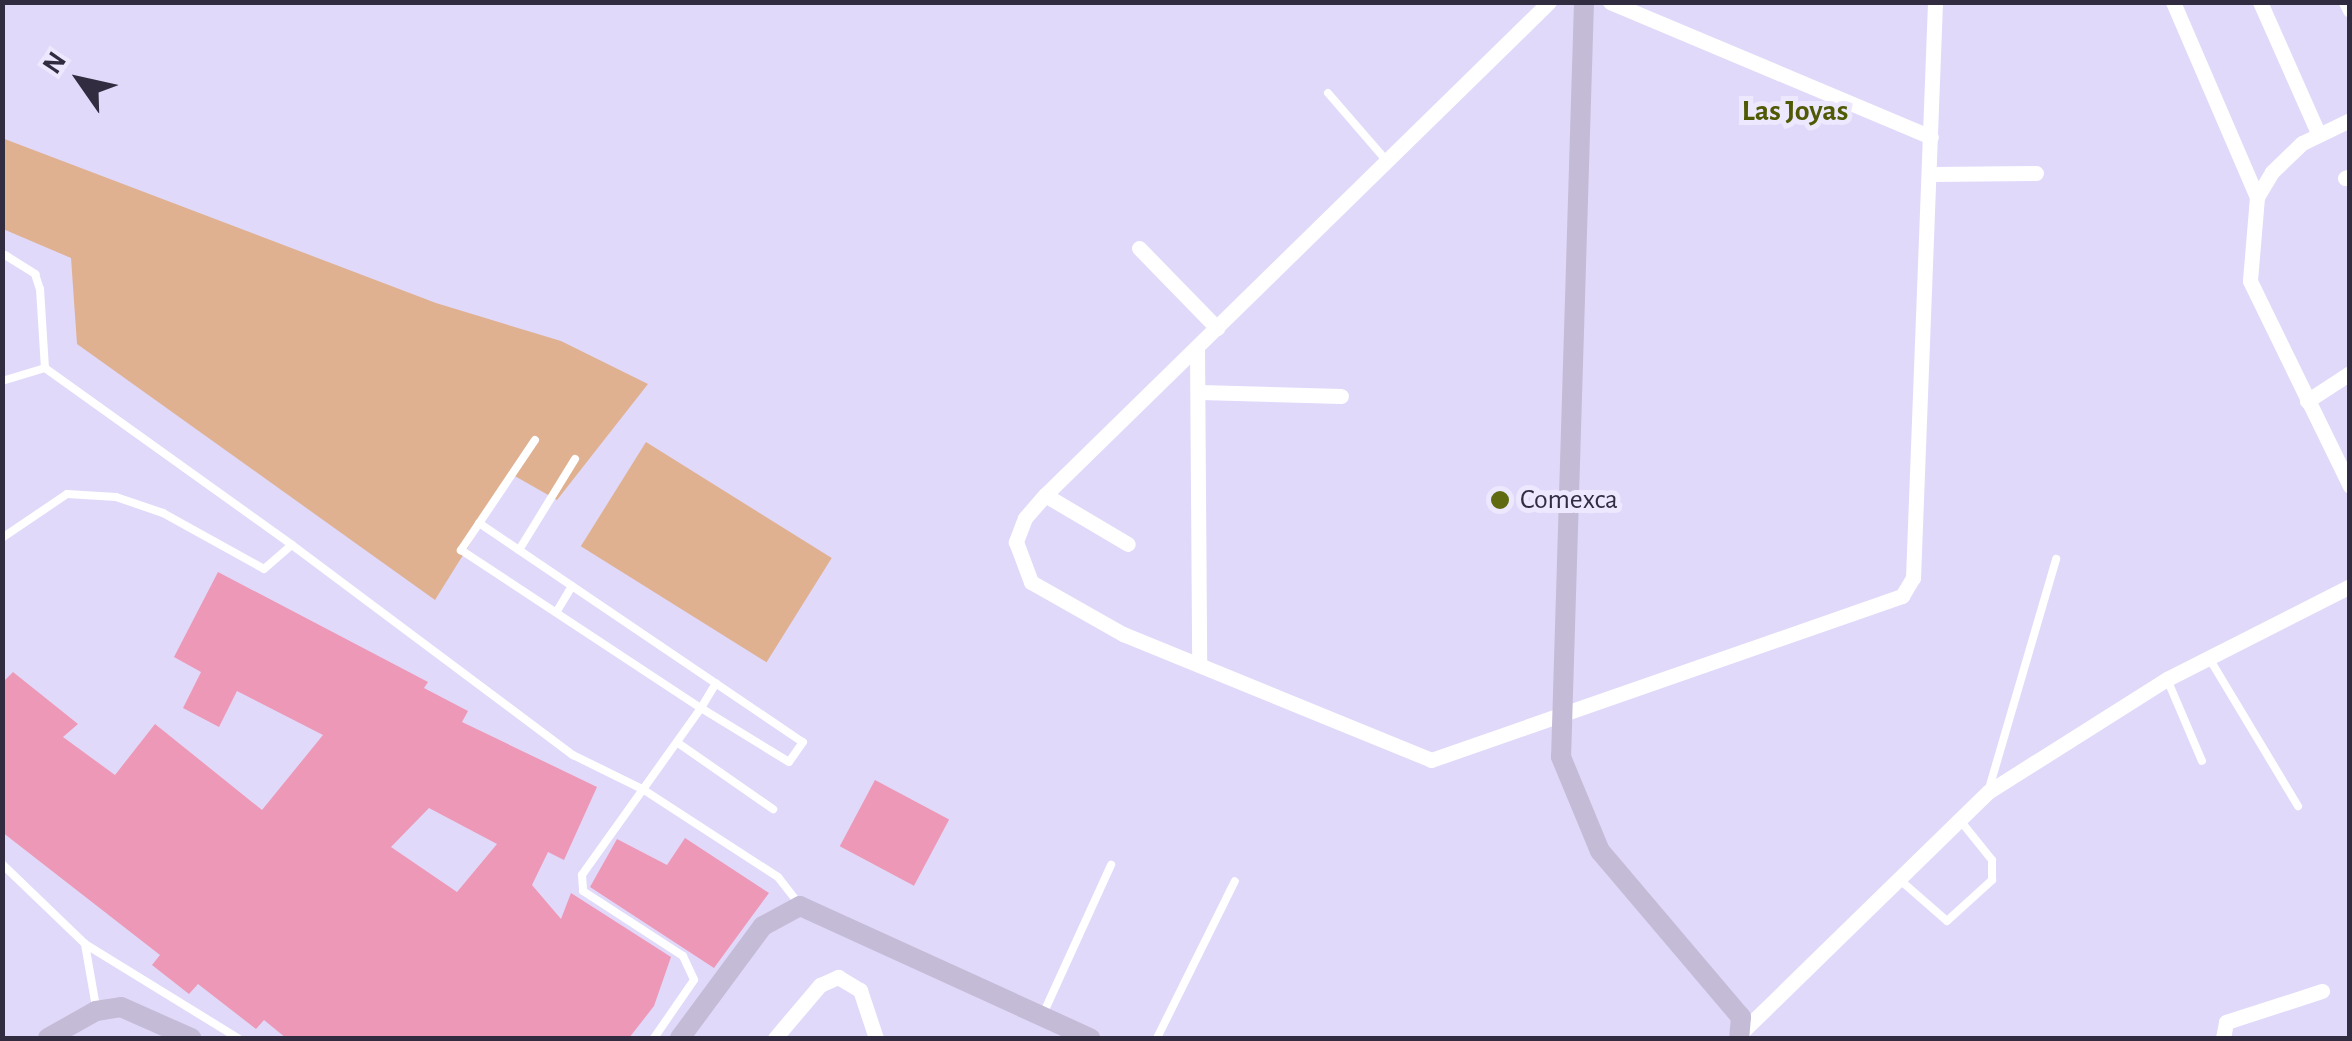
<!DOCTYPE html>
<style>
body{margin:0}
#map{position:relative;width:2352px;height:1041px;overflow:hidden;background:#e1d9fa;font-family:"Alegreya Sans",sans-serif}
div>[style]{position:absolute}
.green>*{inset:0;background:#dfb191;transform-origin:0 0}
.building>*{inset:0;background:#ed98b6;transform-origin:0 0}
.lane>*{height:8px;margin:-4px;padding:0 4px;transform-origin:4px;border-radius:4px;background:#fff}
.street>*{height:15px;margin:-7.5px;padding:0 7.5px;transform-origin:7.5px;border-radius:7.5px;background:#fff}
.secondary>*{height:20px;margin:-10px;padding:0 10px;transform-origin:10px;border-radius:10px;background:#c4bbd6}
.dots>*{width:28px;height:28px;translate:-50% -50%;box-sizing:border-box;border:5px solid #ede8fe;border-radius:50%}
span{translate:-50% -50%;white-space:nowrap;text-align:center;line-height:1.15;-webkit-text-stroke:10px #ede8fe;paint-order:stroke}
.poi-label{font-size:28px;color:#322c41}
.left{translate:0 -50%;text-align:left}
.neighbourhood-label{font-size:30px;color:#505a05;font-weight:700}
.frame{position:absolute;inset:0;border:5px solid #322c41;pointer-events:none}
.north{position:absolute;left:30px;top:30px;width:100px;height:100px;-webkit-text-stroke:8px #ede8fe;paint-order:stroke;rotate:304deg;font-size:28px;font-weight:700;line-height:40px;text-align:center;color:#322c41}
.north::after{content:'';display:block;margin:auto;width:35px;height:45px;background:#322c41;clip-path:polygon(50% 0,100% 100%,50% 72%,0 100%)}
</style>
<div id="map">
<div class="green">
<div style="clip-path:polygon(2px 138px,436px 303px,561px 341px,648px 384px,557px 500px,513px 475px,435px 600px,77px 344px,71px 258px,3px 229px)"></div>
<div style="left:646px;top:442px;width:219px;height:123px;rotate:32deg"></div>
</div>
<div class="building">
<div style="clip-path:polygon(evenodd,218px 572px,428px 682px,424px 688px,468px 711px,462px 722px,597px 787px,564px 860px,548px 852px,532px 885px,561px 919px,571px 893px,671px 957px,654px 1006px,629px 1038px,286px 1038px,264px 1020px,256px 1029px,198px 984px,189px 994px,152px 965px,160px 955px,2px 832px,2px 683px,13px 672px,78px 724px,63px 737px,115px 775px,155px 724px,262px 810px,323px 735px,237px 691px,219px 727px,183px 708px,201px 672px,174px 657px,218px 572px,429px 808px,497px 844px,457px 892px,391px 847px,429px 808px)"></div>
<div style="left:875px;top:780px;width:84px;height:75px;rotate:28deg"></div>
<div style="clip-path:polygon(685px 838px,769px 893px,714px 968px,590px 887px,617px 839px,667px 865px)"></div>
</div>
<div class="lane">
<div style="left:1328px;top:93px;width:90px;rotate:49.1deg"></div>
<div style="left:5px;top:255px;width:36px;rotate:32deg"></div>
<div style="left:35px;top:274px;width:16px;rotate:72deg"></div>
<div style="left:40px;top:289px;width:79px;rotate:86.4deg"></div>
<div style="left:45px;top:368px;width:304px;rotate:35.6deg"></div>
<div style="left:2px;top:381px;width:45px;rotate:-16.8deg"></div>
<div style="left:535px;top:440px;width:133px;rotate:123.9deg"></div>
<div style="left:461px;top:550px;width:287px;rotate:33.4deg"></div>
<div style="left:701px;top:708px;width:29px;rotate:-59deg"></div>
<div style="left:479px;top:523px;width:391px;rotate:34.1deg"></div>
<div style="left:803px;top:742px;width:24px;rotate:125deg"></div>
<div style="left:789px;top:762px;width:103px;rotate:-148.5deg"></div>
<div style="left:701px;top:708px;width:205px;rotate:125.5deg"></div>
<div style="left:582px;top:875px;width:16px;rotate:86deg"></div>
<div style="left:583px;top:891px;width:119px;rotate:33deg"></div>
<div style="left:683px;top:956px;width:26px;rotate:65deg"></div>
<div style="left:694px;top:980px;width:70px;rotate:124.6deg"></div>
<div style="left:2px;top:538px;width:78px;rotate:-34.1deg"></div>
<div style="left:67px;top:494px;width:49px;rotate:3.5deg"></div>
<div style="left:116px;top:497px;width:50px;rotate:18.8deg"></div>
<div style="left:163px;top:513px;width:115px;rotate:29deg"></div>
<div style="left:264px;top:569px;width:37px;rotate:-41deg"></div>
<div style="left:292px;top:545px;width:351px;rotate:36.8deg"></div>
<div style="left:573px;top:755px;width:79px;rotate:26.2deg"></div>
<div style="left:644px;top:790px;width:160px;rotate:33deg"></div>
<div style="left:778px;top:877px;width:36px;rotate:52deg"></div>
<div style="left:519px;top:550px;width:107px;rotate:-58.4deg"></div>
<div style="left:557px;top:611px;width:29px;rotate:-59deg"></div>
<div style="left:2209px;top:658px;width:173px;rotate:59deg"></div>
<div style="left:2167px;top:679px;width:89px;rotate:66.9deg"></div>
<div style="left:678px;top:743px;width:116px;rotate:34.8deg"></div>
<div style="left:1988px;top:792px;width:243px;rotate:-73.7deg"></div>
<div style="left:2px;top:864px;width:115px;rotate:43.9deg"></div>
<div style="left:85px;top:944px;width:64px;rotate:80.1deg"></div>
<div style="left:1900px;top:880px;width:62px;rotate:41.1deg"></div>
<div style="left:1947px;top:921px;width:61px;rotate:-42.3deg"></div>
<div style="left:1992px;top:880px;width:20px;rotate:-90deg"></div>
<div style="left:1992px;top:860px;width:53px;rotate:-128.8deg"></div>
<div style="left:85px;top:944px;width:180px;rotate:31.6deg"></div>
<div style="left:1044px;top:1012px;width:162px;rotate:-65.5deg"></div>
<div style="left:1157px;top:1038px;width:175px;rotate:-63.6deg"></div>
</div>
<div class="street">
<div style="left:1549px;top:2px;width:705px;rotate:135.63deg"></div>
<div style="left:1045px;top:495px;width:30px;rotate:131deg"></div>
<div style="left:1025px;top:518px;width:26px;rotate:111deg"></div>
<div style="left:1016px;top:542px;width:43px;rotate:69.4deg"></div>
<div style="left:1031px;top:582px;width:106px;rotate:29.5deg"></div>
<div style="left:1123px;top:634px;width:333px;rotate:22.2deg"></div>
<div style="left:1431px;top:760px;width:499px;rotate:-19.2deg"></div>
<div style="left:1902px;top:596px;width:21px;rotate:-59deg"></div>
<div style="left:1913px;top:578px;width:576px;rotate:-87.81deg"></div>
<div style="left:1610px;top:2px;width:348px;rotate:22.8deg"></div>
<div style="left:2173px;top:2px;width:212px;rotate:66.7deg"></div>
<div style="left:2260px;top:2px;width:145px;rotate:66.1deg"></div>
<div style="left:2346px;top:2px;width:9px;rotate:63deg"></div>
<div style="left:2350px;top:120px;width:53px;rotate:154.4deg"></div>
<div style="left:2302px;top:143px;width:42px;rotate:136deg"></div>
<div style="left:2272px;top:172px;width:29px;rotate:121deg"></div>
<div style="left:2257px;top:197px;width:84px;rotate:94.8deg"></div>
<div style="left:2250px;top:281px;width:228px;rotate:64deg"></div>
<div style="left:1930px;top:174px;width:106px;rotate:-0.5deg"></div>
<div style="left:2345px;top:178px;width:5px;rotate:-22deg"></div>
<div style="left:1139px;top:248px;width:112px;rotate:45.7deg"></div>
<div style="left:1197px;top:347px;width:318px;rotate:89.6deg"></div>
<div style="left:1200px;top:392px;width:141px;rotate:1.6deg"></div>
<div style="left:2307px;top:401px;width:51px;rotate:-33.1deg"></div>
<div style="left:1045px;top:495px;width:96px;rotate:30.6deg"></div>
<div style="left:1744px;top:1030px;width:341px;rotate:-44.3deg"></div>
<div style="left:1988px;top:792px;width:212px;rotate:-32.3deg"></div>
<div style="left:2167px;top:679px;width:205px;rotate:-26.9deg"></div>
<div style="left:775px;top:1038px;width:70px;rotate:-49.7deg"></div>
<div style="left:820px;top:985px;width:20px;rotate:-24deg"></div>
<div style="left:838px;top:977px;width:26px;rotate:31deg"></div>
<div style="left:860px;top:990px;width:51px;rotate:71.6deg"></div>
<div style="left:2223px;top:1038px;width:16px;rotate:-79deg"></div>
<div style="left:2226px;top:1022px;width:101px;rotate:-17.9deg"></div>
</div>
<div class="secondary">
<div style="left:1584px;top:2px;width:755px;rotate:91.74deg"></div>
<div style="left:1561px;top:757px;width:102px;rotate:67.5deg"></div>
<div style="left:1600px;top:851px;width:218px;rotate:49.7deg"></div>
<div style="left:1741px;top:1017px;width:21px;rotate:95deg"></div>
<div style="left:48px;top:1038px;width:55px;rotate:-29.4deg"></div>
<div style="left:96px;top:1011px;width:25px;rotate:-9deg"></div>
<div style="left:121px;top:1007px;width:77px;rotate:23.9deg"></div>
<div style="left:680px;top:1038px;width:139px;rotate:-53.5deg"></div>
<div style="left:763px;top:926px;width:42px;rotate:-28.4deg"></div>
<div style="left:800px;top:906px;width:319px;rotate:24.5deg"></div>
</div>
<div class="dots">
<div style="left:1500px;top:500px;background:#5f6a11"></div>
</div>
<div class="poi-label">
<span class="left" style="left:1520px;top:500px">Comexca</span>
</div>
<div class="neighbourhood-label">
<span style="left:1795px;top:111px">Las Joyas</span>
</div>
<div class="frame"></div>
<div class="north">N</div>
</div>
